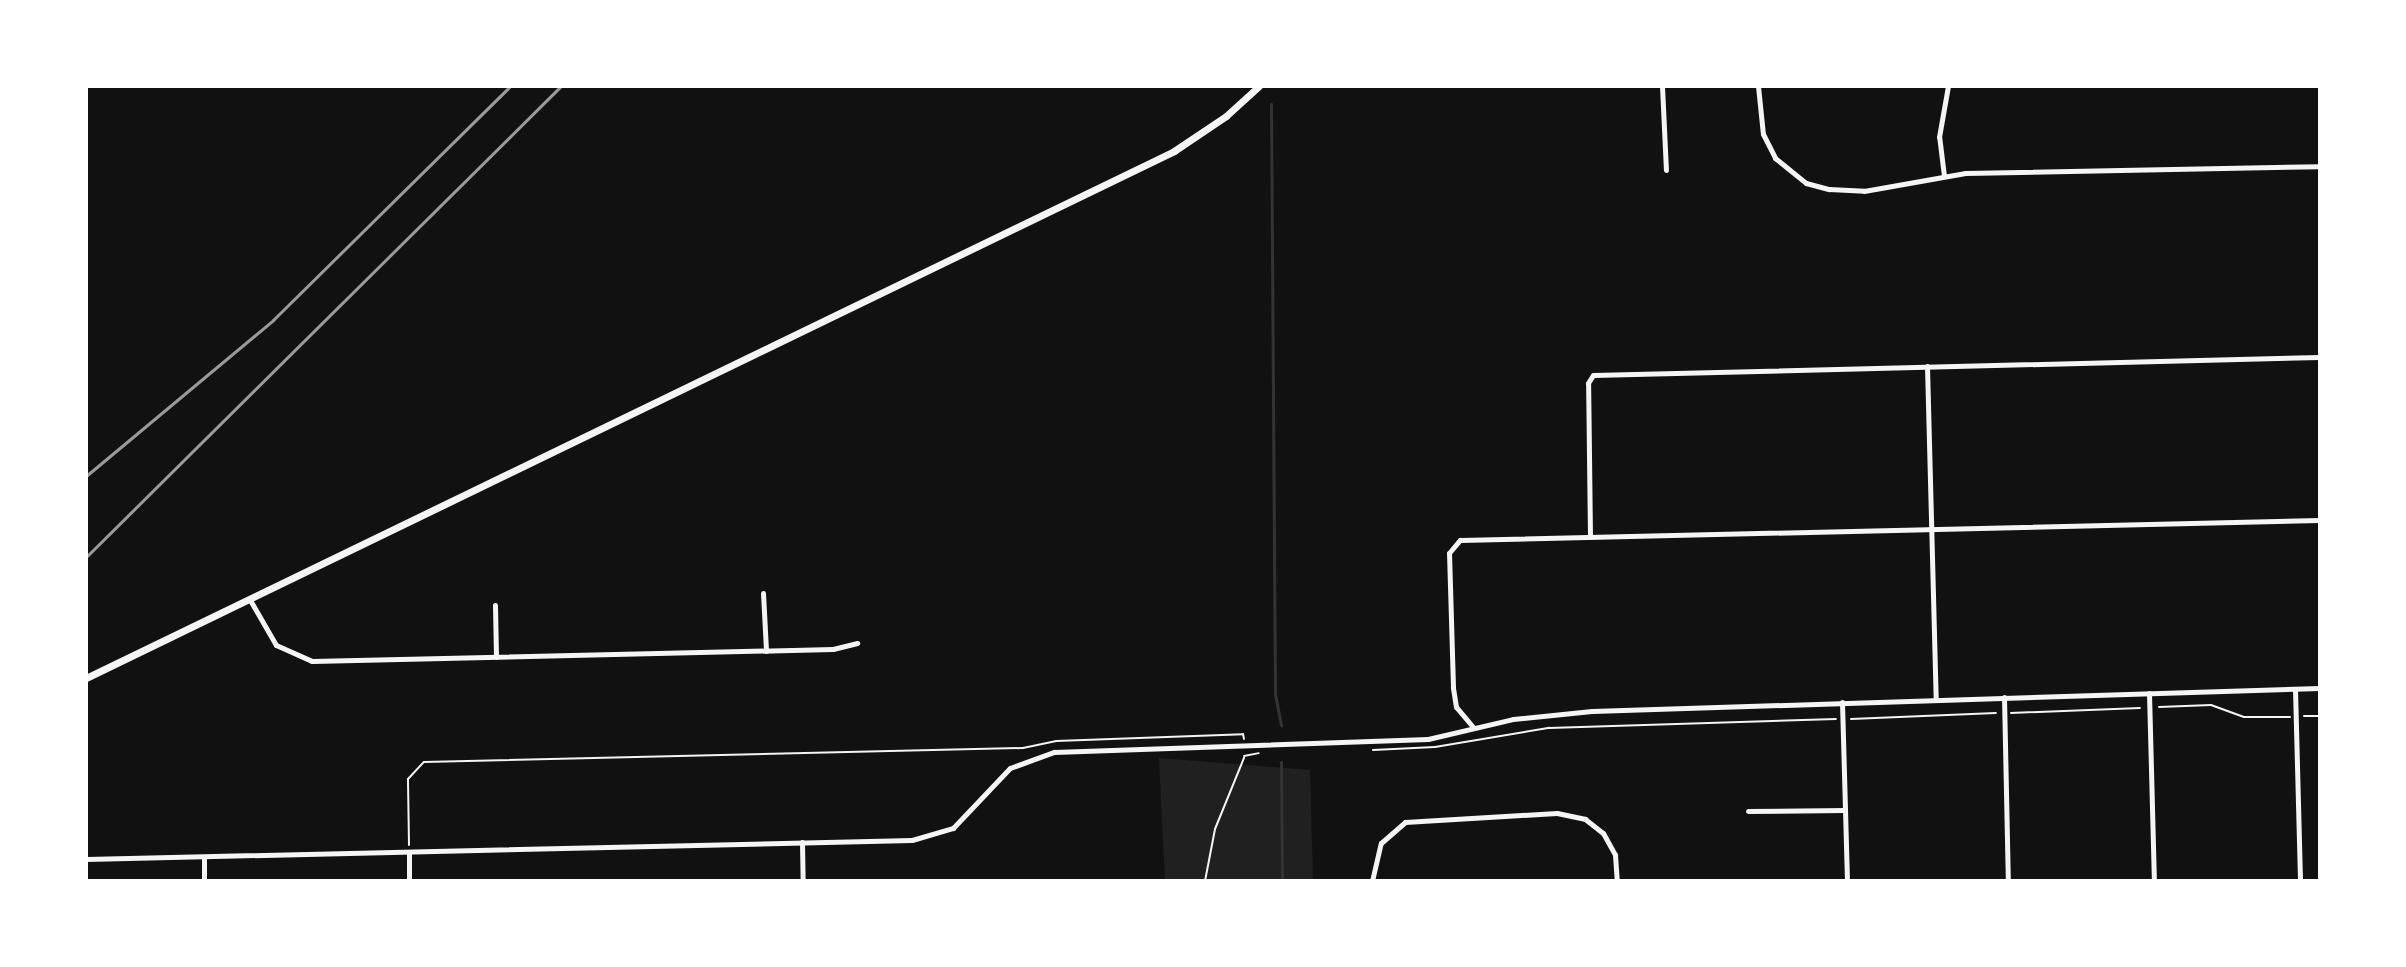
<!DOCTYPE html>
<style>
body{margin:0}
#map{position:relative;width:2406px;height:967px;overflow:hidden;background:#111;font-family:"Alegreya Sans",sans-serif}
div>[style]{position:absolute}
.green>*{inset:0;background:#202020}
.stream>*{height:3px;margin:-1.5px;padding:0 1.5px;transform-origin:1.5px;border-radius:1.5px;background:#333}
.path>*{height:2px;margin:-1px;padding:0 1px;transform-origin:1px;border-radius:1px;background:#f5f5f5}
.minor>*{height:5px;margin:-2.5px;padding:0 2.5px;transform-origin:2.5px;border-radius:2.5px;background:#f5f5f5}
.secondary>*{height:7px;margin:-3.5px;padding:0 3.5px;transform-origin:3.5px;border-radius:3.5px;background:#f5f5f5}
.rail>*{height:3px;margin:-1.5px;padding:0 1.5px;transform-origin:1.5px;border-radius:1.5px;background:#9a9a9a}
span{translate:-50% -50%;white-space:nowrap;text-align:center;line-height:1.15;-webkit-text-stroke:8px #fff;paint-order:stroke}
.frame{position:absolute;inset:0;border:88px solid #fff;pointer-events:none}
</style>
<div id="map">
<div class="green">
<div style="clip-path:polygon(1159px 758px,1310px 770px,1313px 881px,1165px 881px)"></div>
</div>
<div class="stream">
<div style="left:1271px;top:104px;width:590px;rotate:89.61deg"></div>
<div style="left:1275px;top:694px;width:32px;rotate:79deg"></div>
<div style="left:1281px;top:762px;width:119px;rotate:89.5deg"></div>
</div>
<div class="path">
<div style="left:2159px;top:707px;width:52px;rotate:-2.2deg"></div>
<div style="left:2211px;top:705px;width:35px;rotate:20deg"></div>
<div style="left:2244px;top:717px;width:46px"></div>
<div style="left:2011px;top:713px;width:129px;rotate:-2.2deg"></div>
<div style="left:2304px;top:716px;width:16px"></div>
<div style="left:1851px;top:719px;width:145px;rotate:-2.4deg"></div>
<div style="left:1373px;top:750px;width:62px;rotate:-2.8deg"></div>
<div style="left:1435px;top:747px;width:116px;rotate:-9.5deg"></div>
<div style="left:1549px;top:728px;width:287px;rotate:-1.8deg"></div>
<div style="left:1244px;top:756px;width:15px;rotate:-11deg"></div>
<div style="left:409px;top:845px;width:66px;rotate:-90.9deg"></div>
<div style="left:408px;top:779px;width:23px;rotate:-47deg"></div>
<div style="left:424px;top:762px;width:599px;rotate:-1.34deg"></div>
<div style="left:1023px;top:748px;width:34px;rotate:-12deg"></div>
<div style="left:1056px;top:741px;width:187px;rotate:-2.1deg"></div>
<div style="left:1243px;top:734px;width:5px;rotate:79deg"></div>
<div style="left:1205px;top:881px;width:53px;rotate:-79.1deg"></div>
<div style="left:1215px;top:829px;width:77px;rotate:-67.8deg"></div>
</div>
<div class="minor">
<div style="left:1662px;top:86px;width:84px;rotate:87.3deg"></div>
<div style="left:1758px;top:86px;width:48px;rotate:84.1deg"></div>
<div style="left:1763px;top:134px;width:27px;rotate:63deg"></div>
<div style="left:1775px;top:158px;width:40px;rotate:39deg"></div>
<div style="left:1806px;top:183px;width:24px;rotate:15deg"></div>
<div style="left:1829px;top:189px;width:35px;rotate:3deg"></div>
<div style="left:1864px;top:191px;width:103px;rotate:-10.1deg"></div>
<div style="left:1965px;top:173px;width:355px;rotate:-1.1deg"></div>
<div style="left:1944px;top:176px;width:39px;rotate:-97deg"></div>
<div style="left:1939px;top:137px;width:52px;rotate:-80deg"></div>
<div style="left:1927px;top:366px;width:333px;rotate:88.5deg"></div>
<div style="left:1590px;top:537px;width:154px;rotate:-90.7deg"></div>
<div style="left:1588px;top:383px;width:9px;rotate:-58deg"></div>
<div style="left:1593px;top:375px;width:727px;rotate:-1.42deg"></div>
<div style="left:763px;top:593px;width:58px;rotate:87deg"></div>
<div style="left:250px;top:600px;width:52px;rotate:60deg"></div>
<div style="left:276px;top:645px;width:39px;rotate:24deg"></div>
<div style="left:312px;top:661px;width:521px;rotate:-1.32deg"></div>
<div style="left:833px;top:649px;width:25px;rotate:-14deg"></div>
<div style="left:495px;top:605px;width:52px;rotate:88.9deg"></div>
<div style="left:2295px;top:689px;width:192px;rotate:88.5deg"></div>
<div style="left:2149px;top:693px;width:188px;rotate:88.5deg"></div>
<div style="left:2004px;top:697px;width:184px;rotate:88.8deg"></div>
<div style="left:1842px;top:702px;width:179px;rotate:88.4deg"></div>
<div style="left:1473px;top:727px;width:26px;rotate:-130deg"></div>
<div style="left:1456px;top:707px;width:20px;rotate:-99deg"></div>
<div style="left:1453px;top:687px;width:134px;rotate:-91.7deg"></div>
<div style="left:1449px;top:553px;width:17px;rotate:-50deg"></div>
<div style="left:1460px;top:540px;width:860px;rotate:-1.33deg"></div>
<div style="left:1748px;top:811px;width:97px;rotate:-0.6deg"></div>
<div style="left:802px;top:842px;width:39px;rotate:89deg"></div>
<div style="left:409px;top:852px;width:29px;rotate:90deg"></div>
<div style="left:204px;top:857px;width:24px;rotate:90deg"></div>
<div style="left:86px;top:859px;width:826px;rotate:-1.32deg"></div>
<div style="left:912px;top:840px;width:43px;rotate:-16.3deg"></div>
<div style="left:953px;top:828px;width:83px;rotate:-46.5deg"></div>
<div style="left:1010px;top:768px;width:47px;rotate:-20deg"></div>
<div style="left:1054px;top:752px;width:374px;rotate:-2deg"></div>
<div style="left:1428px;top:739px;width:87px;rotate:-13.2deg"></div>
<div style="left:1513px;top:719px;width:79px;rotate:-5.8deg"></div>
<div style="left:1592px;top:711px;width:728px;rotate:-1.81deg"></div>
<div style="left:1372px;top:881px;width:39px;rotate:-77deg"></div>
<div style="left:1381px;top:843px;width:32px;rotate:-41deg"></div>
<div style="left:1405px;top:822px;width:152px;rotate:-3.4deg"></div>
<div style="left:1557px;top:813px;width:29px;rotate:12deg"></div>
<div style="left:1585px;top:819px;width:23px;rotate:38deg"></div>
<div style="left:1603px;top:833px;width:25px;rotate:61deg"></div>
<div style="left:1615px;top:855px;width:26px;rotate:86deg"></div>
</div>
<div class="secondary">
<div style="left:86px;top:678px;width:1209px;rotate:-25.84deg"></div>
<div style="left:1174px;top:151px;width:63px;rotate:-33.9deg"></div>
<div style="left:1226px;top:116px;width:45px;rotate:-42.3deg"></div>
</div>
<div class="rail">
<div style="left:86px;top:476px;width:244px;rotate:-39.8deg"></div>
<div style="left:273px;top:320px;width:333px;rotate:-44.6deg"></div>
<div style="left:86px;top:557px;width:669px;rotate:-44.76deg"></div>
</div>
<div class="frame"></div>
</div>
